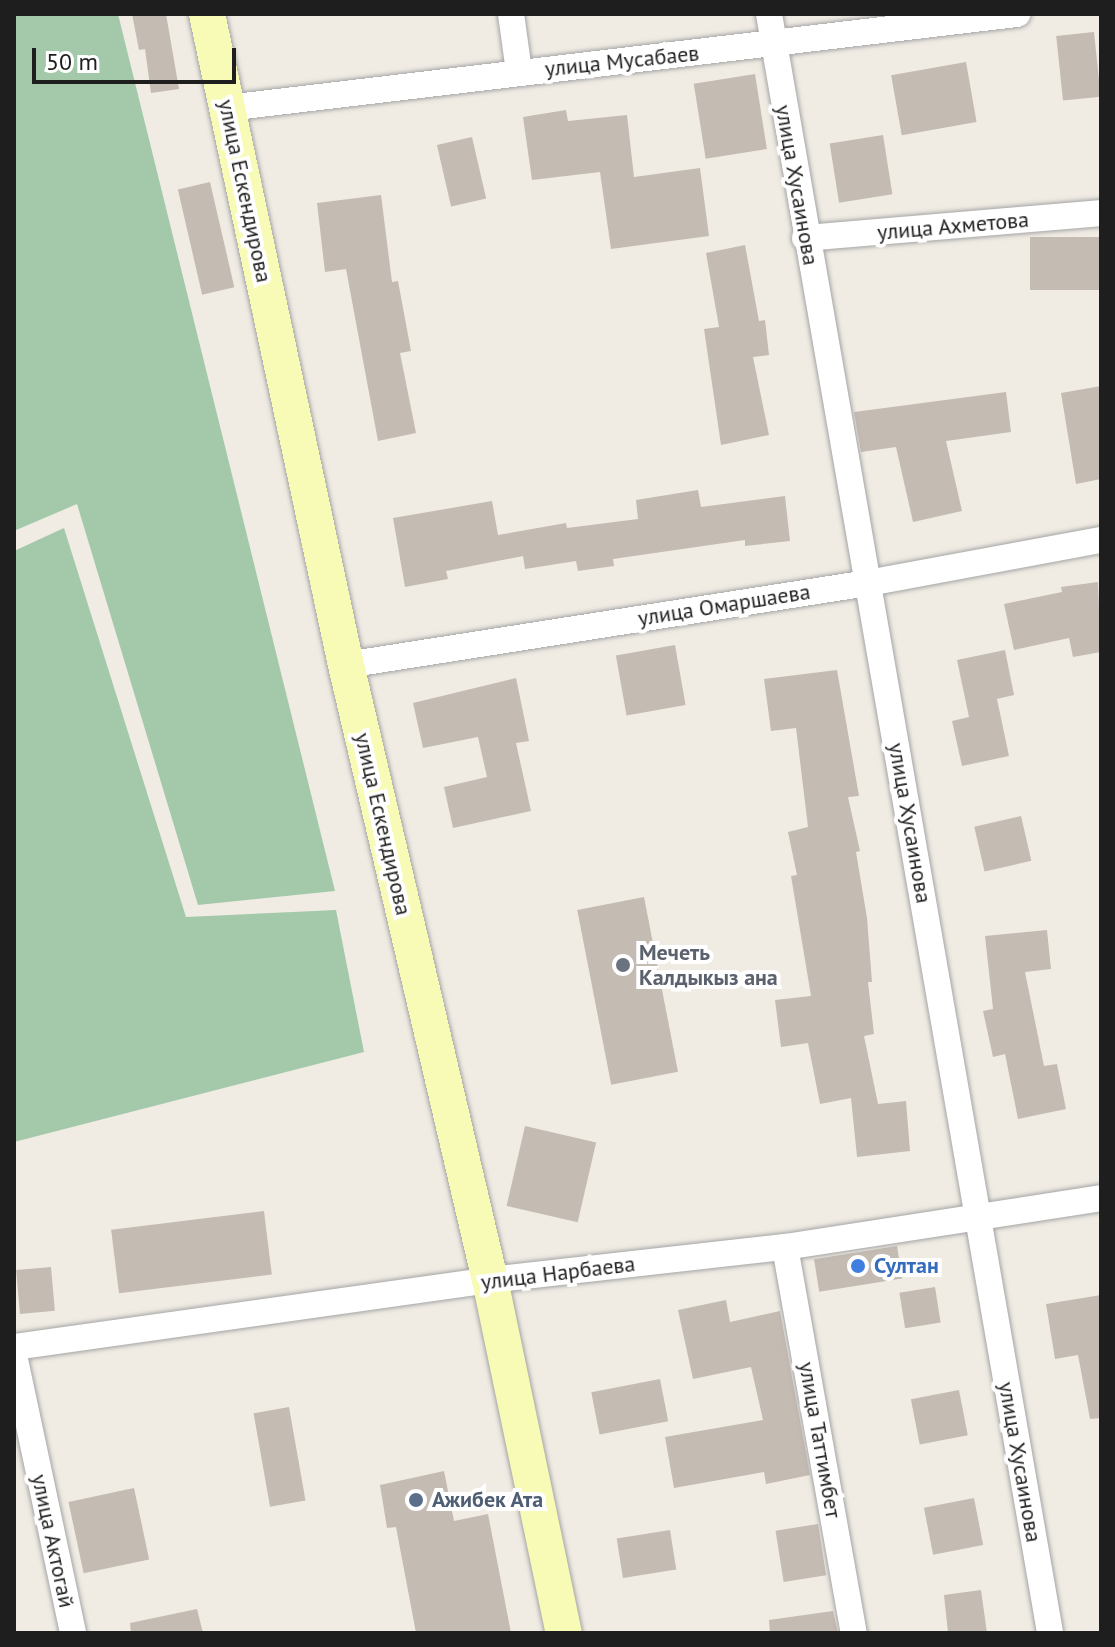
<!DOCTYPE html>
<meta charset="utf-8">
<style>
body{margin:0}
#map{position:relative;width:1115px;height:1647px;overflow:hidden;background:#f0ece4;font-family:"PT Sans",sans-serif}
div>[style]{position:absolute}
.cemetery>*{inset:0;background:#a4c9aa}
.building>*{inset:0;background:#c4bbb3;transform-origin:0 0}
.roads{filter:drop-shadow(0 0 2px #a5a5a5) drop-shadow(0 0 2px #a5a5a5)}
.street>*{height:26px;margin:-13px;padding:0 13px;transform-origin:13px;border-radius:13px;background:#fff}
.secondary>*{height:36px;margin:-18px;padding:0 18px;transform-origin:18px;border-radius:18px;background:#f8fbb6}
.dots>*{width:22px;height:22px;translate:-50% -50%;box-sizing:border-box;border:4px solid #fff;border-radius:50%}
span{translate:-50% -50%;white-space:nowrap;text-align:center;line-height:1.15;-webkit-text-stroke:8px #fff;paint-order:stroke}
.street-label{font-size:22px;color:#1e1e1e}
.worship-label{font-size:22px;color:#5b616d;font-weight:700}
.left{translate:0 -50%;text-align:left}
.shop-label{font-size:22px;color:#366cbe;font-weight:700}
.service-label{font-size:22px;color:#4e5e75;font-weight:700}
.frame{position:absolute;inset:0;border:16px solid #1e1e1e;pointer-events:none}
.scale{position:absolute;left:32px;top:48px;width:204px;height:36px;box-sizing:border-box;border:4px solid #1e1e1e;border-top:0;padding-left:10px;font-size:24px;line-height:28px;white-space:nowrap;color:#1e1e1e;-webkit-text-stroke:6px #fff;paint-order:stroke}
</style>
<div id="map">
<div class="cemetery">
<div style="clip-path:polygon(14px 14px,118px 14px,335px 891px,198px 905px,77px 504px,14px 531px)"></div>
<div style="clip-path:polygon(64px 528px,186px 917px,336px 910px,364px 1052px,14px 1142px,14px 551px)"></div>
</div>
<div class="building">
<div style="clip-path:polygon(132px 14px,166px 14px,179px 89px,151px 93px,145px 49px,139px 50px)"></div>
<div style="left:1094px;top:32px;width:65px;height:38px;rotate:84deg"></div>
<div style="left:966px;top:62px;width:61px;height:76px;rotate:80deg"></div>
<div style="left:755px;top:74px;width:76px;height:62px;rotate:81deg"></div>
<div style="clip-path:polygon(566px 110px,568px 121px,627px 115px,634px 177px,700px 168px,709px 236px,611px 249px,600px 172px,532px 180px,523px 117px)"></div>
<div style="left:883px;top:135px;width:60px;height:54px;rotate:81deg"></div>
<div style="left:472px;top:137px;width:63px;height:36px;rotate:77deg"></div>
<div style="left:210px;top:182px;width:108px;height:33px;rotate:77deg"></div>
<div style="clip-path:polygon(381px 195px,392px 282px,398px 281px,411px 351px,400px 353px,416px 433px,378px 441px,346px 269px,325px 272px,317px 203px)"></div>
<div style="left:1101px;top:237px;width:53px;height:71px;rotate:90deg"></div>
<div style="clip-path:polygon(745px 245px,759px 321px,765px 320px,769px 355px,753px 357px,769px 435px,721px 445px,704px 329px,719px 327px,706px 253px)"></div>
<div style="clip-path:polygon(1101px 386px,1101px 479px,1076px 484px,1061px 393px)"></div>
<div style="clip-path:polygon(1006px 392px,1011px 432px,946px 441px,962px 511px,913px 522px,896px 447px,861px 452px,854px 412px)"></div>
<div style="clip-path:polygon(698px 490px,701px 507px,785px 496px,790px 541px,745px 546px,745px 540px,613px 559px,614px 566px,578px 571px,576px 561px,525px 569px,523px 556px,446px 571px,448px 579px,405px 587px,393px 518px,492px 501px,498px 535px,566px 523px,567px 528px,638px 519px,636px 500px)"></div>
<div style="clip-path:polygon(1098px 582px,1101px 652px,1073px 657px,1069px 638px,1014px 650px,1004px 604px,1062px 592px,1061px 587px)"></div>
<div style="left:675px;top:645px;width:61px;height:60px;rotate:80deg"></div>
<div style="clip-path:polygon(1005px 650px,1014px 695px,997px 699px,1009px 756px,962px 766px,952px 721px,969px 717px,957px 660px)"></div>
<div style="clip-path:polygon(837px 670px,859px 796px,848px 797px,860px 851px,856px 852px,867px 918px,872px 982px,868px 982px,874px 1034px,864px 1036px,878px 1104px,906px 1101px,910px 1151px,857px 1157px,851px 1098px,820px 1104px,808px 1043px,781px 1047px,775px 1000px,811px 996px,791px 876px,797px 875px,788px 832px,808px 827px,796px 728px,771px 731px,764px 679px)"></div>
<div style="clip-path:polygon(516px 678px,529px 741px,516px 743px,531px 811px,453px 828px,444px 787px,487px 777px,478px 737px,423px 748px,413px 703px)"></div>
<div style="left:1021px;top:816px;width:46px;height:48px;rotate:77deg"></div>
<div style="left:644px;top:897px;width:178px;height:68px;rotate:79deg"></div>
<div style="clip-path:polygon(1047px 930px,1051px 969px,1025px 972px,1044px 1066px,1057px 1064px,1066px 1109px,1018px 1119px,1005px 1054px,993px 1057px,983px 1011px,993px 1009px,985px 936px)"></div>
<div style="left:525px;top:1126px;width:73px;height:82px;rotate:13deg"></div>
<div style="left:264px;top:1211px;width:64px;height:154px;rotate:83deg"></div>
<div style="left:897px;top:1246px;width:33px;height:84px;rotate:81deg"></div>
<div style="left:51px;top:1267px;width:44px;height:35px;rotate:85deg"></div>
<div style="left:935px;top:1287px;width:36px;height:36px;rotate:81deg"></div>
<div style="clip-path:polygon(1101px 1295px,1101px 1418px,1090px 1419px,1078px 1355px,1055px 1359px,1046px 1304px)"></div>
<div style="clip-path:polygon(726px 1300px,730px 1322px,780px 1311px,810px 1475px,766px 1484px,764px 1472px,674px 1488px,665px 1437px,763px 1420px,751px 1367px,693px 1379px,678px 1310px)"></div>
<div style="left:660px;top:1379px;width:43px;height:70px;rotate:79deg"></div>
<div style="left:959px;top:1390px;width:46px;height:49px;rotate:79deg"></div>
<div style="left:289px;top:1407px;width:95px;height:36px;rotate:80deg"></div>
<div style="clip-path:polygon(444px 1471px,454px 1521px,488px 1514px,511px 1633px,416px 1633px,396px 1527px,387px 1528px,380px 1485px)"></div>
<div style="left:134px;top:1488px;width:73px;height:67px;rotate:78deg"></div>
<div style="left:974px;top:1498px;width:48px;height:51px;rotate:79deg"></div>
<div style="left:818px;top:1524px;width:52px;height:43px;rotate:81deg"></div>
<div style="left:670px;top:1530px;width:40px;height:54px;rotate:81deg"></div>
<div style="clip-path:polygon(981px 1590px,987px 1633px,948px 1633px,944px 1595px)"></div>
<div style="clip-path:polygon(197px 1609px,203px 1633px,131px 1633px,130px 1623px)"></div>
<div style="clip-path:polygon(833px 1611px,838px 1633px,770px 1633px,769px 1620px)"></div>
</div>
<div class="roads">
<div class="street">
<div style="left:511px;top:14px;width:59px;rotate:82.1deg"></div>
<div style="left:769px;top:14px;width:1643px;rotate:80.15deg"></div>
<div style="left:227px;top:108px;width:796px;rotate:-6.79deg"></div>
<div style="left:805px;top:238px;width:297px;rotate:-4.8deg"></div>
<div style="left:346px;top:665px;width:528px;rotate:-8.93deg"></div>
<div style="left:868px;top:583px;width:237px;rotate:-10.5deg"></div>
<div style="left:785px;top:1247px;width:392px;rotate:79.9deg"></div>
<div style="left:14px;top:1347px;width:481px;rotate:-8deg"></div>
<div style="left:490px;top:1280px;width:297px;rotate:-6.4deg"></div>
<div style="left:785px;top:1247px;width:320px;rotate:-8.8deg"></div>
<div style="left:14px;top:1355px;width:284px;rotate:78deg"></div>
</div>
<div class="secondary">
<div style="left:207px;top:14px;width:666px;rotate:77.95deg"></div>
<div style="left:346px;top:665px;width:632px;rotate:76.82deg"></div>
<div style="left:490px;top:1280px;width:361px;rotate:78.2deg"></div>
</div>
</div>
<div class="dots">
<div style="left:623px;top:965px;background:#6b7280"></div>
<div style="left:858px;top:1266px;background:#3f7fe0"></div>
<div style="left:416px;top:1500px;background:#5c6f8a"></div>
</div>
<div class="street-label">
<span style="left:622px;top:61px;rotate:-6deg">улица Мусабаев</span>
<span style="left:797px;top:185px;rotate:80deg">улица Хусаинова</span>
<span style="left:245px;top:191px;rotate:78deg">улица Ескендирова</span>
<span style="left:953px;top:226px;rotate:-5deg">улица Ахметова</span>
<span style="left:724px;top:605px;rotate:-9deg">улица Омаршаева</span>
<span style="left:910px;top:823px;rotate:80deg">улица Хусаинова</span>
<span style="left:383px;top:824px;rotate:77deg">улица Ескендирова</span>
<span style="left:558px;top:1273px;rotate:-7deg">улица Нарбаева</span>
<span style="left:820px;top:1440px;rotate:80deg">улица Таттимбет</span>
<span style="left:1020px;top:1462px;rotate:80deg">улица Хусаинова</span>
<span style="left:53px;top:1541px;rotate:78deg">улица Актогай</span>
</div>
<div class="worship-label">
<span class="left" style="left:639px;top:965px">Мечеть<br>Калдыкыз ана</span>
</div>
<div class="shop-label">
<span class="left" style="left:874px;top:1266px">Султан</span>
</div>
<div class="service-label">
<span class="left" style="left:432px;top:1500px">Ажибек Ата</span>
</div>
<div class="frame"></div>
<div class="scale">50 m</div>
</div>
